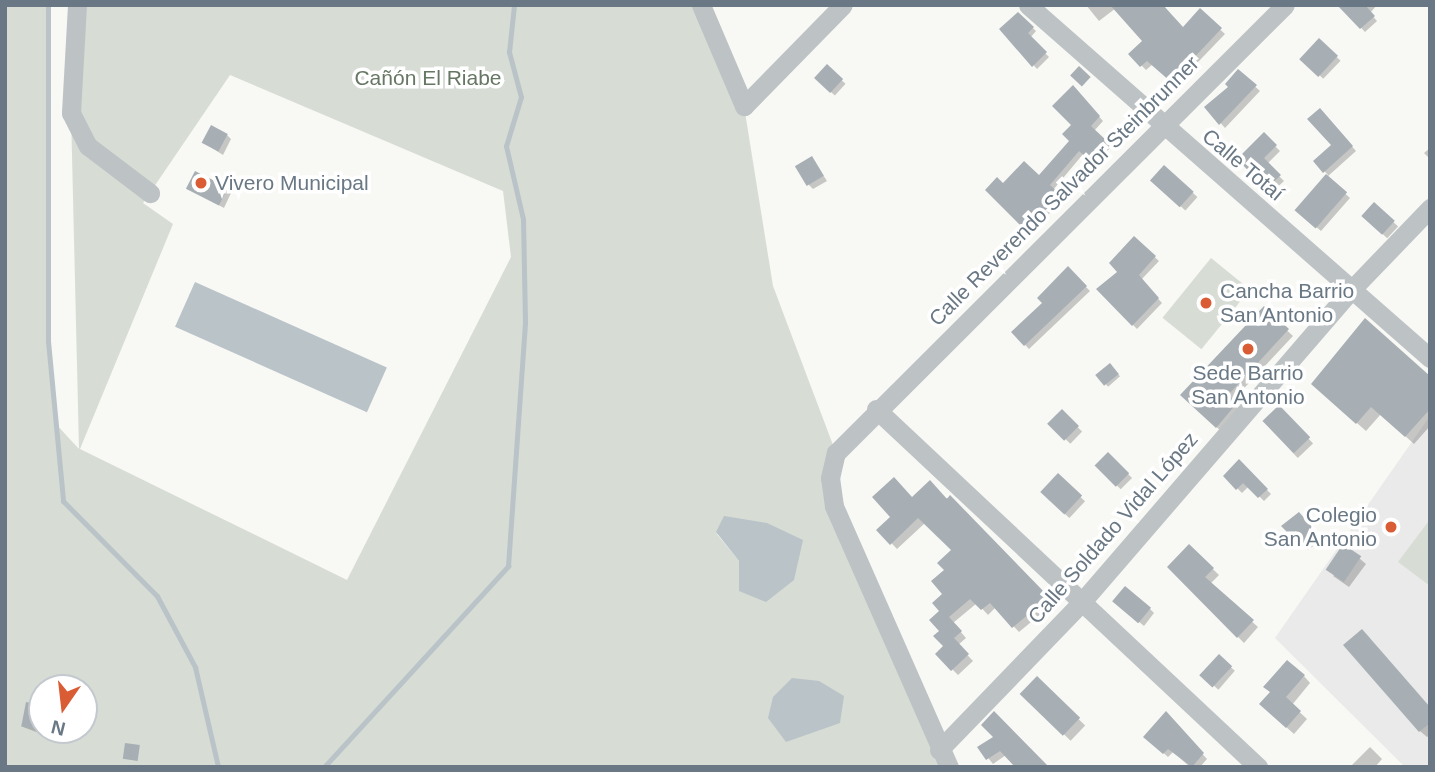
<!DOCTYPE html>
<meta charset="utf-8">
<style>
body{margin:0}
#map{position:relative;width:1435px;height:772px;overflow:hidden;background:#f8f8f5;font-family:Helvetica,sans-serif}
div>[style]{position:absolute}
.built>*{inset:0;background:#e9eae9}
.green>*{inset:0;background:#d7dcd5;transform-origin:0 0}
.water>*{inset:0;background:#b9c3c8;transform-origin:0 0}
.shadow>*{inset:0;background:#0003;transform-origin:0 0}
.stream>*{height:5px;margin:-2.5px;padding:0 2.5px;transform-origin:2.5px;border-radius:2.5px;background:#b9c3c8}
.building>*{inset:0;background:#a7afb4;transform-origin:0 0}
.street>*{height:19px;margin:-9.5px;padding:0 9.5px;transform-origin:9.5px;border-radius:9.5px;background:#bdc2c5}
.dots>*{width:19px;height:19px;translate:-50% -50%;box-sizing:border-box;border:4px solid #fff;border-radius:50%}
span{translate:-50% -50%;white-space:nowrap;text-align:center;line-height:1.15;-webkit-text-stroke:7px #fff;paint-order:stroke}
.park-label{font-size:21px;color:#667763}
.street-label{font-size:21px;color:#697884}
.poi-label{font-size:21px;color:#697884}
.left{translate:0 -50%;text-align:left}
.right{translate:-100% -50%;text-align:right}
.frame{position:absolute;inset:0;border:7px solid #697884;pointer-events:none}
.north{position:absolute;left:28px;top:674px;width:70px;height:70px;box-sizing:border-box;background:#fff;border:2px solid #c3c9ce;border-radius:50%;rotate:194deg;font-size:19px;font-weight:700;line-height:28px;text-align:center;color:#697884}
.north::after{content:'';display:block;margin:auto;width:24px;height:32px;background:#d95c35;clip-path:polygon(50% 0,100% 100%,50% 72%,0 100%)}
</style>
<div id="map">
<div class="built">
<div style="clip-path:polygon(1430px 416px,1430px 767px,1405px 767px,1275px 638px)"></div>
</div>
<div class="green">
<div style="clip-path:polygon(evenodd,5px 5px,48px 5px,48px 341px,55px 423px,79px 449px,71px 113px,77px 5px,701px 5px,744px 106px,773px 286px,836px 453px,830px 478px,949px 767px,5px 767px,5px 5px,230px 75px,503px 191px,511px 257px,347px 580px,80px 449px,173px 224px,143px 203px,230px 75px,5px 5px,716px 533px,794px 580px,739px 591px,739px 561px,716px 533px,5px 5px,42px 688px,84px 688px,84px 730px,42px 730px,42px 688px)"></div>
<div style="left:1211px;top:258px;width:50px;height:77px;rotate:39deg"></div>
<div style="clip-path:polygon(1428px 522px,1430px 523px,1430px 586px,1398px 562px)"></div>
</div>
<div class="water">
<div style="left:195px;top:282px;width:210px;height:49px;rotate:24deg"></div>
<div style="clip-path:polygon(724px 516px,767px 523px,803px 540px,794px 580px,766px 602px,739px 591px,739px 561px,716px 532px)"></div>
<div style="clip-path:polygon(792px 678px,819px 681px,844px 696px,840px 723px,786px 742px,768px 718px,773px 697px)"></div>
</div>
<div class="shadow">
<div style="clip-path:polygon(1086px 5px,1120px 5px,1099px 21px)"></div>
<div style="clip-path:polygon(1340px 5px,1377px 5px,1370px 13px,1377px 21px,1365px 32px)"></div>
<div style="clip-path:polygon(1200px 11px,1225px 34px,1176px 85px,1153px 64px,1146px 70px,1130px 54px,1183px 30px)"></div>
<div style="clip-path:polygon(1018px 14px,1036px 31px,1030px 38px,1049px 57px,1037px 69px,1001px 29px)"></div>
<div style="left:1319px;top:40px;width:30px;height:25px;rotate:44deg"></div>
<div style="left:827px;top:67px;width:25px;height:16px;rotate:42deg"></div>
<div style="clip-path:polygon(1239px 72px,1260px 91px,1225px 128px,1206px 107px,1230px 87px)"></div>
<div style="clip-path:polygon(1077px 91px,1103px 121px,1094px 131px,1111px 147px,1095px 164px,1084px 153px,1053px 190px,1063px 199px,1031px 233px,987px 190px,1039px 178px,1072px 142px)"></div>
<div style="clip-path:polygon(1320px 110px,1356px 151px,1327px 177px,1350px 198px,1321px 231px,1297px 211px,1328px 175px,1315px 161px,1333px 146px)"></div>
<div style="clip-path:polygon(227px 135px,231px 139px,223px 155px,204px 143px)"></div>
<div style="clip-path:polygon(1264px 135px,1280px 151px,1267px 164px,1284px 181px,1272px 192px,1240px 159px)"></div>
<div style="clip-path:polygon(1430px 148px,1430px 159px,1424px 153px)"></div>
<div style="clip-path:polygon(812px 158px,827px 181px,813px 189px,809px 185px)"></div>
<div style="left:1164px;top:167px;width:45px;height:18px;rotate:42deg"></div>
<div style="clip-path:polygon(188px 188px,227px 189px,231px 193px,224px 208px)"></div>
<div style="left:1374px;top:204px;width:33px;height:16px;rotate:43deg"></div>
<div style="clip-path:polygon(1134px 238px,1159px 261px,1141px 280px,1162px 303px,1137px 329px,1098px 289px,1119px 272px)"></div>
<div style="clip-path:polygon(1068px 269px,1090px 291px,1029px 349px,1013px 332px,1045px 303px)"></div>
<div style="clip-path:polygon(1264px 309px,1293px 336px,1232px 401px,1242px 410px,1223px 433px,1182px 395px)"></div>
<div style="left:1110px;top:365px;width:15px;height:16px;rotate:48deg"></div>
<div style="clip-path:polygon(1430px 378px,1430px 426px,1414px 444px,1381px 414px,1366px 431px,1322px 392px)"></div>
<div style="left:1279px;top:407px;width:50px;height:21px;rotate:47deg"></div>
<div style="left:1062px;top:412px;width:28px;height:17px;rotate:44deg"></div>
<div style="left:1108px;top:454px;width:34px;height:16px;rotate:45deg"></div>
<div style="clip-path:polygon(1239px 462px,1271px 494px,1264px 501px,1249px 486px,1242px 493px,1225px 476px)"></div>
<div style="left:1058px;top:476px;width:37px;height:23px;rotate:43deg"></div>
<div style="clip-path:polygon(950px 498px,1053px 604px,1019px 632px,996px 607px,988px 615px,977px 603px,953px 623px,966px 638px,958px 645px,973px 661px,958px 675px,937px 654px,946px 646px,942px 612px,953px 550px,925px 523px,897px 549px,879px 530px,913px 499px)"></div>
<div style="clip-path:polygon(1303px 519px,1321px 540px,1308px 550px,1284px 526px)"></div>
<div style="clip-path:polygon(1189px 546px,1219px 575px,1210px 584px,1258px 627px,1244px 643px,1169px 567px)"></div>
<div style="clip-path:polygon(1359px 558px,1366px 564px,1349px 587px,1333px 576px)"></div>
<div style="clip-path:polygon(1119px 605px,1150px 609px,1154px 613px,1144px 626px)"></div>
<div style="left:1219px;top:657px;width:21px;height:25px;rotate:41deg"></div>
<div style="clip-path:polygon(1304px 676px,1310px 683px,1292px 705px,1307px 719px,1294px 734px,1268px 711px)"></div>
<div style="left:1037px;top:679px;width:67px;height:21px;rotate:44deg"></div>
<div style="clip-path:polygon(27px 704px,42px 707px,42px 734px,23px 727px)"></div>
<div style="clip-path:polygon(1430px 708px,1430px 735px,1427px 737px,1420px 731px)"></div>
<div style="clip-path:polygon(1166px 714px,1207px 759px,1200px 767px,1190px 767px,1173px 752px,1168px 757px,1146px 737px)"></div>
<div style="clip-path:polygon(996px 737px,1006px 755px,993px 764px,980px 748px)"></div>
<div style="clip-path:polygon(1370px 747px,1382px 759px,1375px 767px,1350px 767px)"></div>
</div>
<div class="stream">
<div style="left:48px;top:5px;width:336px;rotate:90deg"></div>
<div style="left:48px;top:341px;width:161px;rotate:84.6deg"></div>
<div style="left:63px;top:501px;width:134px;rotate:45.3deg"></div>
<div style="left:157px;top:596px;width:81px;rotate:61.8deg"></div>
<div style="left:195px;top:667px;width:103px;rotate:77deg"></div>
<div style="left:324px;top:767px;width:273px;rotate:-47.5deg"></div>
<div style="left:508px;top:566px;width:245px;rotate:-86deg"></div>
<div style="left:525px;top:322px;width:103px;rotate:-91.1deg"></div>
<div style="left:523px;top:219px;width:75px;rotate:-103.1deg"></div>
<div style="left:506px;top:146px;width:51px;rotate:-73deg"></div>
<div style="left:521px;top:97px;width:47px;rotate:-104.9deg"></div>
<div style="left:509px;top:52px;width:47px;rotate:-83.9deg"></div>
</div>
<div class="building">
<div style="clip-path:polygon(1110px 5px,1163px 5px,1183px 27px,1200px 8px,1222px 28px,1171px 82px,1147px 61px,1140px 67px,1128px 54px,1142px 41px)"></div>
<div style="clip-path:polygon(1337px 5px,1365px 5px,1375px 16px,1360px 29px)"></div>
<div style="clip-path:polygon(1018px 12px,1034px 27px,1028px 33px,1047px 52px,1032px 67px,999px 29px)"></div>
<div style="left:1319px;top:38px;width:26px;height:29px;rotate:43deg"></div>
<div style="left:827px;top:64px;width:22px;height:19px;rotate:43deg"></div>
<div style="left:1079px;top:66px;width:16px;height:13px;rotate:43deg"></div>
<div style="clip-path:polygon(1238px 69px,1257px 85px,1219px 125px,1204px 107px,1228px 87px,1225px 84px)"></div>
<div style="clip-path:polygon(1073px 85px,1100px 116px,1091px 126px,1108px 142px,1090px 161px,1079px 151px,1050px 185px,1060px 194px,1026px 231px,985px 190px,997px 177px,1003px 183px,1024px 161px,1039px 175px,1069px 141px,1062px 134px,1071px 125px,1052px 106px)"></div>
<div style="clip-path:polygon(1320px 108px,1353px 146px,1323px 173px,1313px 161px,1331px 145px,1307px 119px)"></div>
<div style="left:211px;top:125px;width:19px;height:20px;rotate:28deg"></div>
<div style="clip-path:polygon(1264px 132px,1277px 145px,1264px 158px,1281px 175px,1266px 189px,1237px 159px)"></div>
<div style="left:812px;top:156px;width:23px;height:20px;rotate:59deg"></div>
<div style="left:1164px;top:165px;width:40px;height:21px;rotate:42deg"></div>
<div style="left:195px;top:171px;width:37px;height:20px;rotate:27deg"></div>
<div style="left:1326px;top:174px;width:28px;height:48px;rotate:41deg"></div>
<div style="left:1374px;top:202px;width:28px;height:19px;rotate:42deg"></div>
<div style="clip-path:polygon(1134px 236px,1156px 256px,1139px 275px,1159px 298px,1132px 326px,1096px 289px,1117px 272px,1109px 263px)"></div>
<div style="clip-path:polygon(1068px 266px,1087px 286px,1024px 346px,1011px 332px,1042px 303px,1037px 298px)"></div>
<div style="clip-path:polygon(1264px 306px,1289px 329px,1228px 395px,1237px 403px,1216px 428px,1180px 395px)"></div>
<div style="clip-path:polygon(1365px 318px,1430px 376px,1430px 409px,1405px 437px,1371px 407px,1356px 424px,1311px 384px)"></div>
<div style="left:1110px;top:363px;width:14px;height:19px;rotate:51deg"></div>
<div style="left:1279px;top:405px;width:45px;height:23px;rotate:46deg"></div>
<div style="left:1062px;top:409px;width:24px;height:21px;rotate:45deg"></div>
<div style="left:1108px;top:452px;width:30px;height:19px;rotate:45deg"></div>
<div style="clip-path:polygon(1239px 459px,1268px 489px,1258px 498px,1243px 483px,1236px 490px,1223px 476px)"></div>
<div style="left:1058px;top:473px;width:33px;height:26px;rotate:43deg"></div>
<div style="clip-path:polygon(894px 477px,912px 497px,930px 480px,947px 499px,950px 495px,1049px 597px,1012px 628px,990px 603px,981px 610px,970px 599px,949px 617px,962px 631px,954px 638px,969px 654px,951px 671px,935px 654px,943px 646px,933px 636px,939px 631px,929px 620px,939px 611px,932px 603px,942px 594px,931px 581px,944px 570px,937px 563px,951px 550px,918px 518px,890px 545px,876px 530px,890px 517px,872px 497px)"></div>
<div style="clip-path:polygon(1299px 512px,1319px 535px,1302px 547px,1281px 526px)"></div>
<div style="clip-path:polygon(1189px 544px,1214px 568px,1205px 577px,1254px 620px,1237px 638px,1167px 567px)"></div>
<div style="left:1343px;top:544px;width:22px;height:31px;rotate:34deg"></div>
<div style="left:1125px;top:586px;width:34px;height:20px;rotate:40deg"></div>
<div style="clip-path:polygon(1362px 629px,1430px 707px,1430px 723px,1419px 732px,1343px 645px)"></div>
<div style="left:1219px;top:654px;width:18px;height:29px;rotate:43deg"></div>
<div style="clip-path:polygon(1287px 660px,1305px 675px,1286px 697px,1301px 711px,1286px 728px,1259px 704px,1270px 692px,1263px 687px)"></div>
<div style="left:1037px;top:676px;width:60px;height:25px;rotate:44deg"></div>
<div style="left:26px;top:702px;width:16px;height:25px;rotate:11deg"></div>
<div style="clip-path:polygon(994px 711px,1049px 767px,1015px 767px,1000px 751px,986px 760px,977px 747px,993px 737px,981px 725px)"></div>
<div style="clip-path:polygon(1166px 711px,1204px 753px,1192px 767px,1168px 749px,1163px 754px,1143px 737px)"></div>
<div style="left:125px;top:743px;width:15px;height:16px;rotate:8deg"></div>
</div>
<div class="street">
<div style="left:77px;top:5px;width:108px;rotate:93.2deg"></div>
<div style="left:71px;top:113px;width:37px;rotate:63deg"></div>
<div style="left:88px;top:146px;width:78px;rotate:37.2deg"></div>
<div style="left:701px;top:5px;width:110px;rotate:66.9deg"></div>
<div style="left:744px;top:106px;width:141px;rotate:-45.6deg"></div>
<div style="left:1028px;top:5px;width:535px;rotate:41.29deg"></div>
<div style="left:876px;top:409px;width:524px;rotate:43.14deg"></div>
<div style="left:939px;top:750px;width:203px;rotate:-46deg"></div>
<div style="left:1080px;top:604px;width:419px;rotate:-49.2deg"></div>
<div style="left:1354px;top:287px;width:110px;rotate:-46.1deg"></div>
<div style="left:949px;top:767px;width:285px;rotate:-113.8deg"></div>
<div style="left:834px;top:506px;width:28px;rotate:-98deg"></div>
<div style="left:830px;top:478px;width:26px;rotate:-77deg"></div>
<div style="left:836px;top:453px;width:634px;rotate:-44.94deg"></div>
</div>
<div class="dots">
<div style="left:201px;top:183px;background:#d95c35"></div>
<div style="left:1206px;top:303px;background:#d95c35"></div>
<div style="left:1248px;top:349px;background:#d95c35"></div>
<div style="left:1391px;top:527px;background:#d95c35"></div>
</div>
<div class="park-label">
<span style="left:428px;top:78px">Cañón El Riabe</span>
</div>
<div class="street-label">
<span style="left:1243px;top:165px;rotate:40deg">Calle Totaí</span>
<span style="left:1064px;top:191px;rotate:-45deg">Calle Reverendo Salvador Steinbrunner</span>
<span style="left:1113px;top:528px;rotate:-49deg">Calle Soldado Vidal López</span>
</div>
<div class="poi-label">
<span class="left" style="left:215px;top:183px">Vivero Municipal</span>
<span class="left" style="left:1220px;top:303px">Cancha Barrio<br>San Antonio</span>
<span style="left:1248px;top:385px">Sede Barrio<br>San Antonio</span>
<span class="right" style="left:1377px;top:527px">Colegio<br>San Antonio</span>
</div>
<div class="frame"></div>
<div class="north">N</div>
</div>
